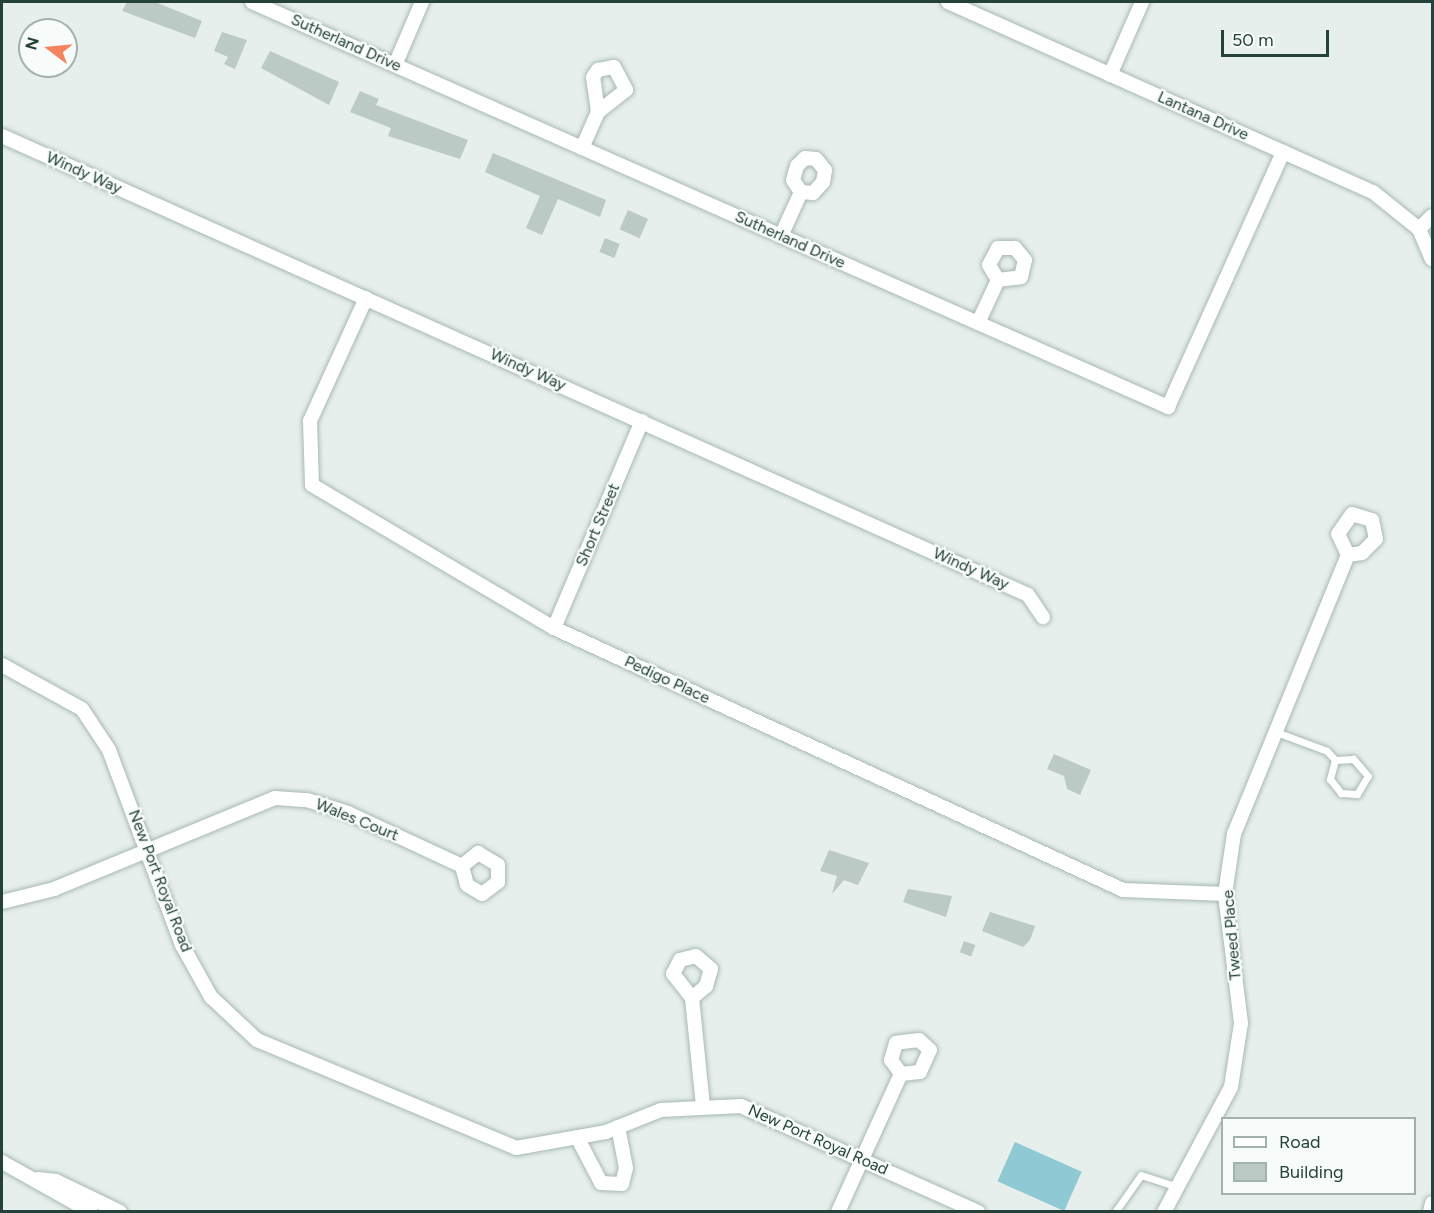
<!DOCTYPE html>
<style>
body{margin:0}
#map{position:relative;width:1434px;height:1213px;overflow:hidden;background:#e6efeb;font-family:Figtree,sans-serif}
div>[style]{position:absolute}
.water>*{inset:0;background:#8ec9d4;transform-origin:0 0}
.building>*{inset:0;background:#bbcac4;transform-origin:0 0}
.roads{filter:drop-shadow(0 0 2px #a8b8b2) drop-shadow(0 0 2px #a8b8b2)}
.service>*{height:7px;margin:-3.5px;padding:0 3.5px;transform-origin:3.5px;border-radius:3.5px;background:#fff}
.minor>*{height:14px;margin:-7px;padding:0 7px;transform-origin:7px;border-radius:7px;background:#fff}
span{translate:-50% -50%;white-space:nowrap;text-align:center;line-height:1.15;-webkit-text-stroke:4.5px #f7fbf9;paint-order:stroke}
.street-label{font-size:16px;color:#24423a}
.frame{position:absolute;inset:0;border:3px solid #24423a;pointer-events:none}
.legend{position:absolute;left:1221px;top:1117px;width:195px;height:78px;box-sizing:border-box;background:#f7fbf9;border:2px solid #a3b1ad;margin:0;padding:8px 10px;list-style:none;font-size:18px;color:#24423a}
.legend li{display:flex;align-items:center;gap:12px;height:30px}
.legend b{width:30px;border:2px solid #a3b1ad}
.north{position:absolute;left:18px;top:18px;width:60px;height:60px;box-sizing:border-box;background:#f7fbf9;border:2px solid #a3b1ad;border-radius:50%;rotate:286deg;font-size:16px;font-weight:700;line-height:24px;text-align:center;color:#24423a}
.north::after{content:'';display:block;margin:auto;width:21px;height:27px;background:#f4845f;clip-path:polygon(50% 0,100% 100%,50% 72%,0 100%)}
.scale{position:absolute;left:1221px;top:30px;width:108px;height:27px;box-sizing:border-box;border:3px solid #24423a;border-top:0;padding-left:8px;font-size:18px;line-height:21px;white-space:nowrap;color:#24423a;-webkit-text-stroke:4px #f7fbf9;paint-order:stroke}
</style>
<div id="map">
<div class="water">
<div style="left:1015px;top:1142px;width:73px;height:43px;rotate:24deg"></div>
</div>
<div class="building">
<div style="clip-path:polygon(127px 2px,155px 2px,202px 21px,195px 38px,122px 11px)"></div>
<div style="clip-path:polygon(222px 32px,247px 40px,235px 69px,224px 64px,228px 57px,214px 51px)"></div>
<div style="clip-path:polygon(270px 51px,339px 82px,329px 105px,261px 68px)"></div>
<div style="clip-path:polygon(360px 91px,379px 99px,376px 105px,468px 140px,460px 159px,388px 136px,391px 128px,350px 112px)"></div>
<div style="clip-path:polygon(493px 153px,606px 200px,600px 217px,558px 199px,542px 235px,526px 228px,540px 196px,485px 172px)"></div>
<div style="left:628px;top:210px;width:22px;height:21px;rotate:24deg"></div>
<div style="left:605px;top:238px;width:16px;height:15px;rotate:22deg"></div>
<div style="clip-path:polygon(1054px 754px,1091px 770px,1080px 795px,1067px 789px,1064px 776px,1047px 769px)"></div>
<div style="clip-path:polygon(829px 850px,869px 863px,858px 885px,844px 880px,832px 894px,837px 876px,820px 871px)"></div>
<div style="clip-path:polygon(908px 889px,952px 896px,946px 917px,903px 902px)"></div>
<div style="clip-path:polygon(990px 912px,1035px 926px,1030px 940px,1023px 947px,982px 931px)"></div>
<div style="left:964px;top:941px;width:12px;height:12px;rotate:20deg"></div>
</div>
<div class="roads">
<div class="service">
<div style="left:1276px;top:732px;width:54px;rotate:20.4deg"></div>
<div style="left:1327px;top:751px;width:12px;rotate:48deg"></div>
<div style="left:1335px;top:760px;width:20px;rotate:105deg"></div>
<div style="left:1330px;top:779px;width:18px;rotate:52deg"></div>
<div style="left:1341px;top:793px;width:16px;rotate:4deg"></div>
<div style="left:1357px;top:794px;width:21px;rotate:-59deg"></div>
<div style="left:1368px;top:776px;width:23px;rotate:-131deg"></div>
<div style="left:1353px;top:759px;width:18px;rotate:177deg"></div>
<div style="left:1115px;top:1212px;width:45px;rotate:-54.9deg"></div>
<div style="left:1141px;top:1175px;width:39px;rotate:18deg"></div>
</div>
<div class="minor">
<div style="left:252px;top:2px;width:1002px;rotate:23.85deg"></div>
<div style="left:1168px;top:407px;width:280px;rotate:-65.7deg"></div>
<div style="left:948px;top:2px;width:466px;rotate:24.1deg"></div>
<div style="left:1373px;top:192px;width:59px;rotate:38.8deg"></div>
<div style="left:1419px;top:229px;width:33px;rotate:67deg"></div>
<div style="left:395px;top:65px;width:69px;rotate:-66.8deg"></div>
<div style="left:1110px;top:75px;width:80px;rotate:-66.3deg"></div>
<div style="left:2px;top:136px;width:1124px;rotate:24.1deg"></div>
<div style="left:1028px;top:595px;width:27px;rotate:56deg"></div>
<div style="left:582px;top:148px;width:39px;rotate:-66deg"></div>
<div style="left:598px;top:112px;width:35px;rotate:-98deg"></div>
<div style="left:593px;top:77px;width:9px;rotate:-54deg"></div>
<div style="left:598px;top:70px;width:16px;rotate:-11deg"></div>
<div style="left:614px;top:67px;width:26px;rotate:62deg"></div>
<div style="left:626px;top:90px;width:36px;rotate:142deg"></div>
<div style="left:1419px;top:229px;width:18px;rotate:-45deg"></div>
<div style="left:781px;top:236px;width:48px;rotate:-65.6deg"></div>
<div style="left:801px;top:192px;width:14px;rotate:-124deg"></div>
<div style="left:793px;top:180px;width:15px;rotate:-74deg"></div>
<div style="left:797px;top:166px;width:11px;rotate:-45deg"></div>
<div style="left:805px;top:158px;width:11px;rotate:5deg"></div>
<div style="left:816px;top:159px;width:14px;rotate:51deg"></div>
<div style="left:825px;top:170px;width:12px;rotate:99deg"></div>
<div style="left:823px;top:182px;width:15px;rotate:132deg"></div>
<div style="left:813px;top:193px;width:12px;rotate:-175deg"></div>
<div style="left:366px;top:298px;width:135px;rotate:114.5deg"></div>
<div style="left:310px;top:421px;width:64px;rotate:88.2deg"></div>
<div style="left:312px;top:485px;width:281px;rotate:30.6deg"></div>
<div style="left:554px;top:628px;width:626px;rotate:24.72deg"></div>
<div style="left:1123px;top:890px;width:102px;rotate:2.2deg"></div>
<div style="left:978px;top:323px;width:47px;rotate:-65.1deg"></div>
<div style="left:998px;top:280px;width:23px;rotate:-7deg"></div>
<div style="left:1021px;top:277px;width:17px;rotate:-77deg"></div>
<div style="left:1025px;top:260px;width:16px;rotate:-130deg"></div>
<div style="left:1015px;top:248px;width:17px;rotate:180deg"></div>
<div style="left:998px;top:248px;width:19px;rotate:118deg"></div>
<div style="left:989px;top:265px;width:17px;rotate:59deg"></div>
<div style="left:554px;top:628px;width:225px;rotate:-67deg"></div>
<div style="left:2px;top:665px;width:91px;rotate:28.8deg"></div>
<div style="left:82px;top:709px;width:49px;rotate:56.6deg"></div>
<div style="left:109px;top:750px;width:208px;rotate:69.5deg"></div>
<div style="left:182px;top:945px;width:60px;rotate:60.9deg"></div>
<div style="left:211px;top:997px;width:63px;rotate:43.1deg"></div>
<div style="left:257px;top:1040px;width:281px;rotate:22.6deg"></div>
<div style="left:516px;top:1148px;width:91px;rotate:-10.1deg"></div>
<div style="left:606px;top:1132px;width:59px;rotate:-21.8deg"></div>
<div style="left:661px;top:1110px;width:80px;rotate:-2.9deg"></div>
<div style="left:741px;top:1106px;width:260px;rotate:24.1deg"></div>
<div style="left:2px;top:902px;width:54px;rotate:-14deg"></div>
<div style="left:54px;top:889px;width:239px;rotate:-22.4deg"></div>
<div style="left:275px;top:798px;width:32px;rotate:4deg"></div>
<div style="left:307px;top:800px;width:43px;rotate:17.6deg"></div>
<div style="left:348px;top:813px;width:126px;rotate:24.9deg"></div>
<div style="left:462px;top:866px;width:21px;rotate:-39deg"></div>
<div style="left:478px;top:853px;width:23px;rotate:31deg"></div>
<div style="left:498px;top:865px;width:17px;rotate:90deg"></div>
<div style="left:498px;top:882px;width:20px;rotate:143deg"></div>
<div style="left:482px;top:894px;width:17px;rotate:-149deg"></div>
<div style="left:467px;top:885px;width:20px;rotate:-105deg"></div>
<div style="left:692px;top:998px;width:31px;rotate:-128deg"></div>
<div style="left:673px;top:974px;width:16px;rotate:-63deg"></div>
<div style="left:680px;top:960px;width:16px;rotate:-14deg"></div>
<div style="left:696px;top:956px;width:20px;rotate:41deg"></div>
<div style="left:711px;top:969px;width:18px;rotate:106deg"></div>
<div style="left:706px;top:986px;width:18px;rotate:139deg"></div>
<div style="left:692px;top:998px;width:110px;rotate:84.2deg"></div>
<div style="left:577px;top:1137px;width:52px;rotate:62.4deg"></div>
<div style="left:601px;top:1183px;width:21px;rotate:3deg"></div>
<div style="left:622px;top:1184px;width:16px;rotate:-76deg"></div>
<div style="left:626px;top:1168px;width:42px;rotate:-101deg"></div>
<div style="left:2px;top:1162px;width:102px;rotate:29.3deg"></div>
<div style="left:38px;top:1179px;width:18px;rotate:6deg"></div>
<div style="left:56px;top:1181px;width:71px;rotate:25.8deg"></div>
<div style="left:838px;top:1212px;width:152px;rotate:-65.5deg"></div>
<div style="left:901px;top:1074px;width:19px;rotate:-6deg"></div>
<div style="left:920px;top:1072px;width:24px;rotate:-66deg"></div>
<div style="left:930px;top:1050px;width:15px;rotate:-138deg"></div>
<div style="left:919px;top:1040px;width:23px;rotate:173deg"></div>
<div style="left:896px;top:1043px;width:18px;rotate:106deg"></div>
<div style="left:891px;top:1060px;width:17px;rotate:54deg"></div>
<div style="left:1164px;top:1212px;width:142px;rotate:-61.8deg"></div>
<div style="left:1231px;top:1087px;width:65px;rotate:-81.1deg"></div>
<div style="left:1241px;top:1023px;width:130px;rotate:-97.1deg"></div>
<div style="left:1225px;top:894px;width:61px;rotate:-81.5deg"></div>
<div style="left:1234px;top:834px;width:301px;rotate:-67.8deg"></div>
<div style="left:1348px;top:555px;width:23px;rotate:-115deg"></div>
<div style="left:1338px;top:534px;width:24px;rotate:-55deg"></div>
<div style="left:1352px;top:514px;width:21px;rotate:17deg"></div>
<div style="left:1372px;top:520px;width:19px;rotate:78deg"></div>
<div style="left:1376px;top:539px;width:20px;rotate:135deg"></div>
<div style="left:1362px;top:553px;width:14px;rotate:172deg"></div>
<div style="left:1430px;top:1212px;width:9px;rotate:-77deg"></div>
</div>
</div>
<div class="street-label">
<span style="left:346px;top:43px;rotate:24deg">Sutherland Drive</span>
<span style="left:1203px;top:116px;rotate:24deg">Lantana Drive</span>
<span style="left:84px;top:173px;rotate:24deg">Windy Way</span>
<span style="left:790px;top:240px;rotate:24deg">Sutherland Drive</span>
<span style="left:528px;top:370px;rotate:24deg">Windy Way</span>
<span style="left:598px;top:525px;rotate:-67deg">Short Street</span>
<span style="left:971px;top:569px;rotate:24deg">Windy Way</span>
<span style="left:667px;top:680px;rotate:25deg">Pedigo Place</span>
<span style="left:357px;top:820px;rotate:22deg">Wales Court</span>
<span style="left:160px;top:881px;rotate:69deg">New Port Royal Road</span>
<span style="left:1232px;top:935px;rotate:-95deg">Tweed Place</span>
<span style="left:818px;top:1140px;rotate:24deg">New Port Royal Road</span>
</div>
<div class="frame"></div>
<ul class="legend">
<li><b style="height:8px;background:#fff"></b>Road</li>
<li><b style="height:16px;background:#bbcac4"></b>Building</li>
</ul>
<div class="north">N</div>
<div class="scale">50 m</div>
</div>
